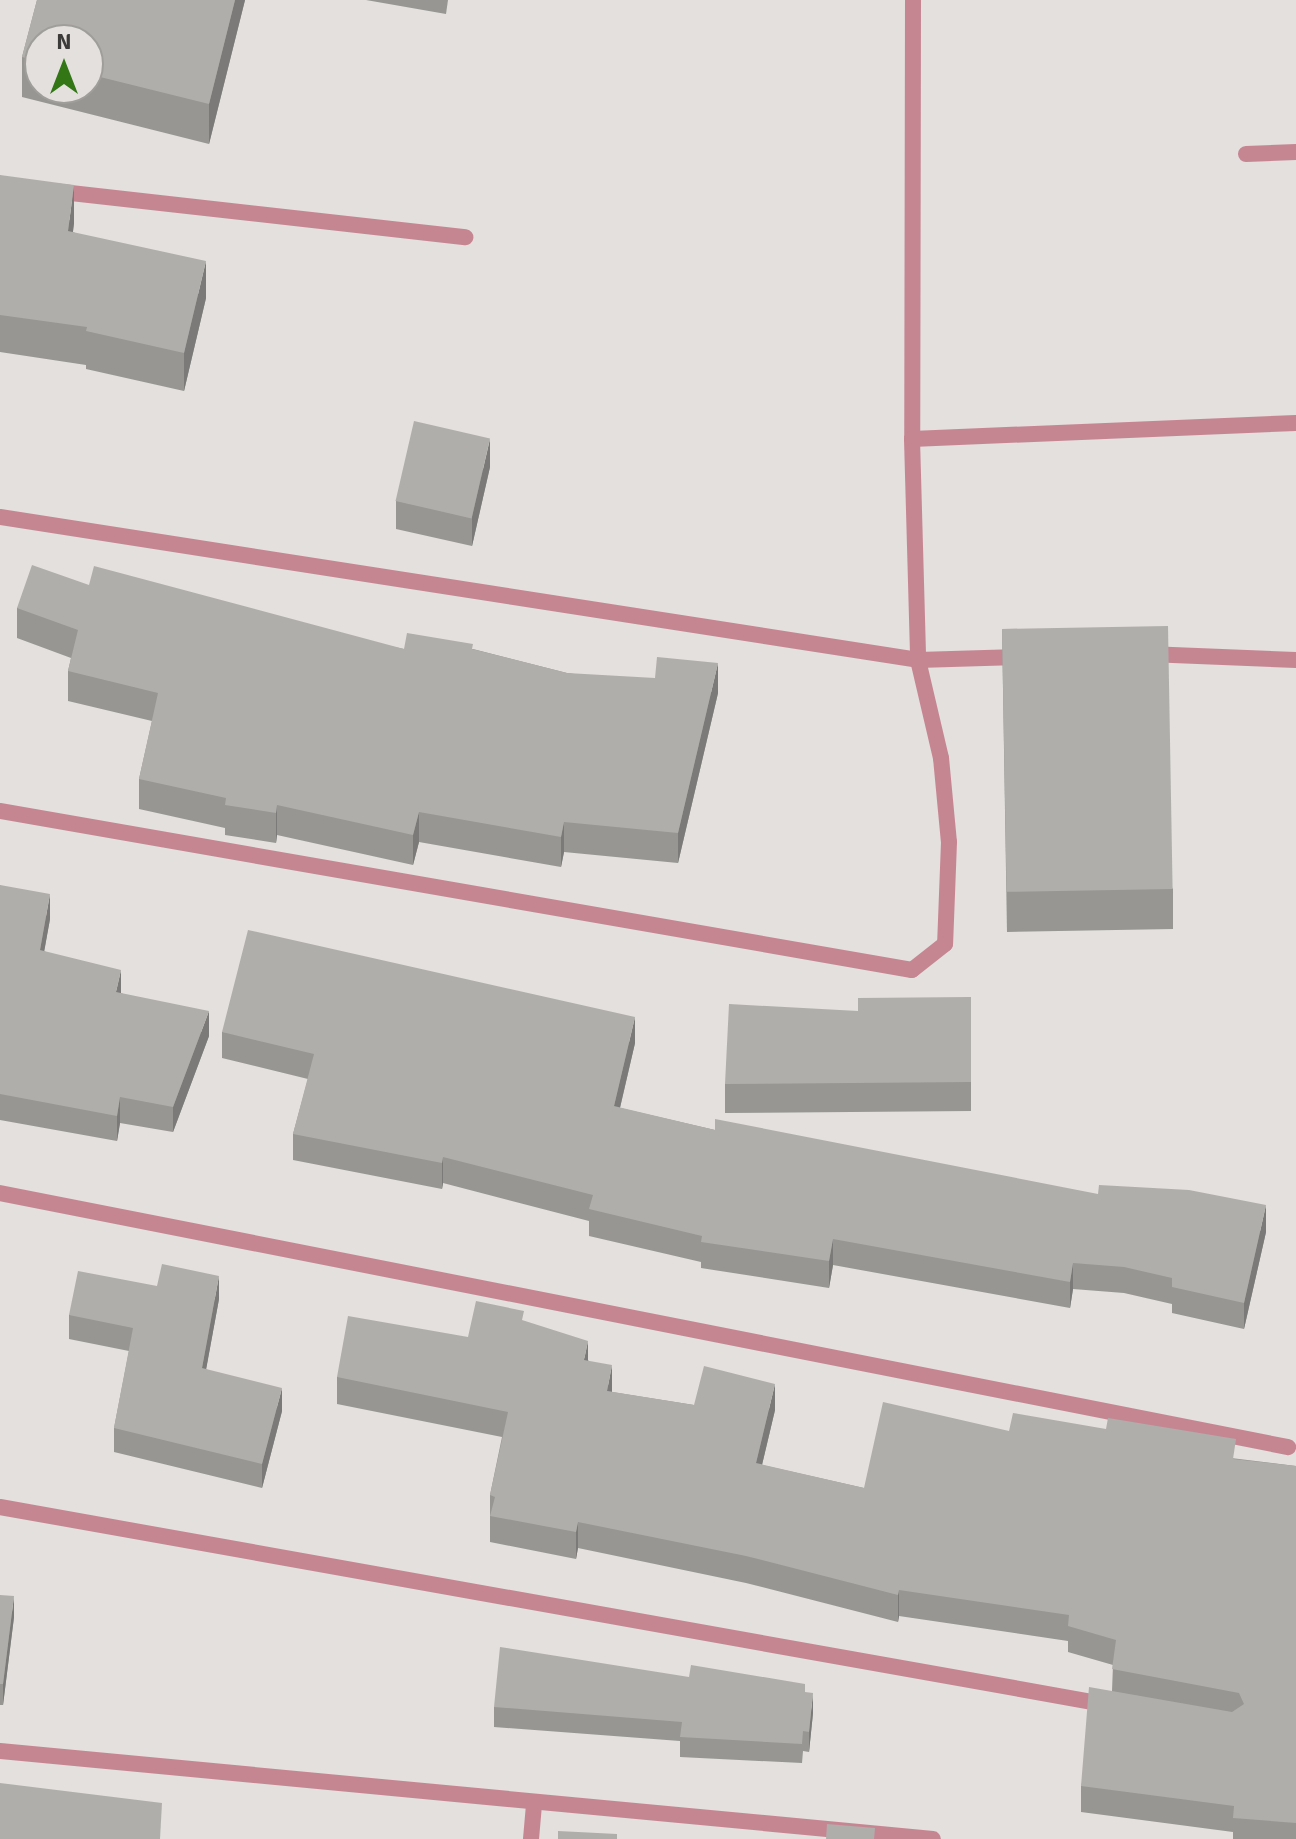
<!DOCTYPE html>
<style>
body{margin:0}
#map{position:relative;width:1296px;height:1839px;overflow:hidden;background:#e3e0dd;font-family:Signika,sans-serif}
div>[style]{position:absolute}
.minor>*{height:16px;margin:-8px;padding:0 8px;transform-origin:8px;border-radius:8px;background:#c58692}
.wall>*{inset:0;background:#979693}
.shaded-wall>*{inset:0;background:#7b7a78}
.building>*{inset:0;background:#b0aeab;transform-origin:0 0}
span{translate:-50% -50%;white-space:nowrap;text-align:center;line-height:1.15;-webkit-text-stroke:8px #e3e0dd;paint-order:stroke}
.north{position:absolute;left:24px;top:24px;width:80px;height:80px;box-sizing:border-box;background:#e3e0dd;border:2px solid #a09e9b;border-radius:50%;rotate:0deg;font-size:22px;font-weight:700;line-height:32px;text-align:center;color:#3c3b39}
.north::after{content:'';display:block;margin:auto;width:28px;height:36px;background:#327615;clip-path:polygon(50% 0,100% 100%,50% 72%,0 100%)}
</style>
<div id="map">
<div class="minor">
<div style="left:913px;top:0;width:439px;rotate:90.1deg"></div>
<div style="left:912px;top:439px;width:221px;rotate:88.4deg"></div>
<div style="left:918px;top:660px;width:103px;rotate:-1.7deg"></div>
<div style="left:1246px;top:154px;width:50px;rotate:-2.3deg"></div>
<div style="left:53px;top:191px;width:415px;rotate:6.4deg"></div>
<div style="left:912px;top:439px;width:384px;rotate:-2.4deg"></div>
<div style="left:0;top:517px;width:929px;rotate:8.85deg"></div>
<div style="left:918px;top:660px;width:101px;rotate:76.8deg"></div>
<div style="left:941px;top:758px;width:84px;rotate:84.6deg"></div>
<div style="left:949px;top:842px;width:102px;rotate:92.2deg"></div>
<div style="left:945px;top:944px;width:42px;rotate:141.8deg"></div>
<div style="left:912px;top:970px;width:926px;rotate:-170.11deg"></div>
<div style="left:1148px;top:654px;width:148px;rotate:2.3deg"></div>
<div style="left:0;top:1193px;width:1313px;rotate:11.16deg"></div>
<div style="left:0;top:1507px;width:1127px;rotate:10.12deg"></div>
<div style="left:0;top:1751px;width:937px;rotate:5.39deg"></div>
<div style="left:531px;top:1839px;width:37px;rotate:-85deg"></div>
</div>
<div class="wall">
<div style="clip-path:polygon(evenodd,37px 0,245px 0,209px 144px,22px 97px,22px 57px,37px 0,40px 40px,88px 40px,88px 88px,40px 88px,40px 40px)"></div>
<div style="clip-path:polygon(366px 0,448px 0,446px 14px)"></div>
<div style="clip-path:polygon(0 175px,74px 223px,73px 232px,206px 298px,184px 391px,86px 369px,86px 365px,0 352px)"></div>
<div style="clip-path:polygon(490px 467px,472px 546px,396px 529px,396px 501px)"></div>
<div style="clip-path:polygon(89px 585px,404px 649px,473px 649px,567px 673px,718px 693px,678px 863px,564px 852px,561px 867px,419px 842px,413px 865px,277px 835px,276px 843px,225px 835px,225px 828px,139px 809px,139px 779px,152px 721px,68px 701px,68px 671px,71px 658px,17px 638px,17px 608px)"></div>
<div style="clip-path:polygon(1002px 629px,1173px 889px,1173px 929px,1007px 932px)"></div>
<div style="clip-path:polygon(0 885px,50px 919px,44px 951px,121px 993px,209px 1036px,173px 1132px,120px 1123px,117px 1141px,0 1120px)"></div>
<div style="clip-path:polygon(971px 997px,971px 1111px,725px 1113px,725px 1084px,858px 1011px)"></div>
<div style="clip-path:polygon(222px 1032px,635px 1043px,620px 1108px,715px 1130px,1266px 1232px,1244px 1329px,1172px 1313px,1172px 1304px,1124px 1293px,1073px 1289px,1070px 1308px,833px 1265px,829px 1288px,701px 1268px,701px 1262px,589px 1236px,589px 1221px,443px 1183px,442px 1189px,293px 1160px,293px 1134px,308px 1079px,222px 1058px)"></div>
<div style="clip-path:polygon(219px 1299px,206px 1369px,282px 1411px,262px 1488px,114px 1452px,114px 1428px,129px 1351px,69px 1339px,69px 1315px)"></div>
<div style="clip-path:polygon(524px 1321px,588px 1360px,612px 1392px,694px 1405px,775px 1410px,762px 1465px,864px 1488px,1009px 1431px,1296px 1466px,1296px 1839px,1233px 1839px,1233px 1832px,1081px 1812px,1081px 1786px,1112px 1691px,1113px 1665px,1068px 1652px,1068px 1641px,899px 1616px,898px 1622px,746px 1583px,578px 1548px,576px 1559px,490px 1542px,490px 1495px,502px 1437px,337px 1404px,337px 1377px)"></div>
<div style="clip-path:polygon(0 1595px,14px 1617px,3px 1705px,0 1705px)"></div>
<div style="clip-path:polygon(689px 1677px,805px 1692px,813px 1713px,809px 1752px,803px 1751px,802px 1763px,680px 1757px,680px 1741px,494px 1727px,494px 1707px)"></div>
</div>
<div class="shaded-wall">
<div style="clip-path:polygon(235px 0,245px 0,209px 144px,209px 104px)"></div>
<div style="clip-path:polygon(74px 185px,74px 223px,68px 268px,68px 231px)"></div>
<div style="clip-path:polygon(206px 261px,206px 298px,184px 391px,184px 353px)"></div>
<div style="clip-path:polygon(490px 439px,490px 467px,472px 546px,472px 517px)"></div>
<div style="clip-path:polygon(718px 663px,718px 693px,678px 863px,678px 833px)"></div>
<div style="clip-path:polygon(277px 805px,277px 835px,276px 843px,276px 813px)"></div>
<div style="clip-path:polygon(419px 812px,419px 842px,413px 865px,413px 835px)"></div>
<div style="clip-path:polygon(564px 822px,564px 852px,561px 867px,561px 837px)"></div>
<div style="clip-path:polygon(50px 894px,50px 919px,40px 975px,40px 950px)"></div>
<div style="clip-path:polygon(121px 970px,121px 995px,116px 992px)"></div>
<div style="clip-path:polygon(209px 1011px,209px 1036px,173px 1132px,173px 1107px)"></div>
<div style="clip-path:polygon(635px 1017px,635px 1043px,614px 1133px,614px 1106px)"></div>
<div style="clip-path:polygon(120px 1097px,120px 1123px,117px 1141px,117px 1116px)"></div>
<div style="clip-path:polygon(443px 1157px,443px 1183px,442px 1189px,442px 1163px)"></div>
<div style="clip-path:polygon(1266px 1205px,1266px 1232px,1244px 1329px,1244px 1303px)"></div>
<div style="clip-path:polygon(833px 1239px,833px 1265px,829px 1288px,829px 1261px)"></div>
<div style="clip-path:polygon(1073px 1263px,1073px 1289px,1070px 1308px,1070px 1282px)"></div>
<div style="clip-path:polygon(219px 1276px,219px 1299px,202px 1392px,202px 1368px)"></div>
<div style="clip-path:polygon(588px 1341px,588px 1367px,584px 1360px)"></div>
<div style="clip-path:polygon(612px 1365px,612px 1392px,607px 1391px)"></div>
<div style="clip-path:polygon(775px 1384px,775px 1410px,756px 1490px,756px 1463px)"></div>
<div style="clip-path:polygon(282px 1388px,282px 1411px,262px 1488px,262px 1464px)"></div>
<div style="clip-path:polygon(578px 1522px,578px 1548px,576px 1559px,576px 1532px)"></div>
<div style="clip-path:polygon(899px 1590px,899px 1616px,898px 1622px,898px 1595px)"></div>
<div style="clip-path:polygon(14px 1596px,14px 1617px,3px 1705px,3px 1684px)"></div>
<div style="clip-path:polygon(813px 1693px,813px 1713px,809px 1752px,809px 1732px)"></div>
</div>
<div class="building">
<div style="clip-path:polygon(37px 0,235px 0,209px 104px,88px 74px,88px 40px,40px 40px,40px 62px,22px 57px)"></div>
<div style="clip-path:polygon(0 175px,74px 185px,68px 231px,206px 261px,184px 353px,86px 331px,87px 327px,0 315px)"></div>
<div style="left:414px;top:421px;width:78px;height:82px;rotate:13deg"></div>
<div style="clip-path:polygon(32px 565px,89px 585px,94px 566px,404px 649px,407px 633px,473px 644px,472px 649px,567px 673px,655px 678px,657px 657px,718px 663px,678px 833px,564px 822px,561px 837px,419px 812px,413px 835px,277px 805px,276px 813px,225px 805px,226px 798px,139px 779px,158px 693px,68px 671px,78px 630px,17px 608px)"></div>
<div style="left:1168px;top:626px;width:263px;height:166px;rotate:89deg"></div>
<div style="clip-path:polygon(0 885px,50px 894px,40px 950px,121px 970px,116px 992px,209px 1011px,173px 1107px,120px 1097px,117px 1116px,0 1094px)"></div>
<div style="clip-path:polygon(248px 930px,635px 1017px,614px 1106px,715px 1130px,715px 1119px,1098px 1194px,1099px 1185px,1189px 1190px,1266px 1205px,1244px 1303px,1172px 1287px,1172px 1278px,1124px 1267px,1073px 1263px,1070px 1282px,833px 1239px,829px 1261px,701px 1242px,702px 1236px,589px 1209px,593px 1195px,443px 1157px,442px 1163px,293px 1134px,314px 1054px,222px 1032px)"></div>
<div style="clip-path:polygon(971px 997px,971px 1082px,725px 1084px,729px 1004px,858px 1011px,858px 998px)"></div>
<div style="clip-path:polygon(162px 1264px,219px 1276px,202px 1368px,282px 1388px,262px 1464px,114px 1428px,133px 1328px,69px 1315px,78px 1271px,157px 1286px)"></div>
<div style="clip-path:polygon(476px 1301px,524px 1311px,522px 1320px,588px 1341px,584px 1360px,612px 1365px,607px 1391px,694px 1405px,704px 1366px,775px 1384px,756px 1463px,864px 1488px,883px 1402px,1009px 1431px,1013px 1413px,1106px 1429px,1108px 1418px,1236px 1439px,1233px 1459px,1296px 1466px,1296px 1823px,1233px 1818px,1234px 1806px,1081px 1786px,1089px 1687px,1232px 1712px,1244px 1704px,1239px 1693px,1112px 1669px,1116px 1640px,1068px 1626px,1069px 1615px,899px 1590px,898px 1595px,746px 1556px,578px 1522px,576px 1532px,490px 1516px,495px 1497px,490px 1495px,508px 1412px,337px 1377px,348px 1316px,468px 1337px)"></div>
<div style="clip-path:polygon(0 1595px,14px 1596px,3px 1684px,0 1684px)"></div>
<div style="clip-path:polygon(500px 1647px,689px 1677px,691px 1665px,805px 1684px,805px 1692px,813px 1693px,809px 1732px,803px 1731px,802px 1744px,680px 1737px,682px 1722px,494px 1707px)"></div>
<div style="clip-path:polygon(0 1783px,162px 1803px,160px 1839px,0 1839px)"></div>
<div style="clip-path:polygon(827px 1824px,875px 1828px,874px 1839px,826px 1839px)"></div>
<div style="clip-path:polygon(558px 1831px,617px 1834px,617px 1839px,558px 1839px)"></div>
</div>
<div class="north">N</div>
</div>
